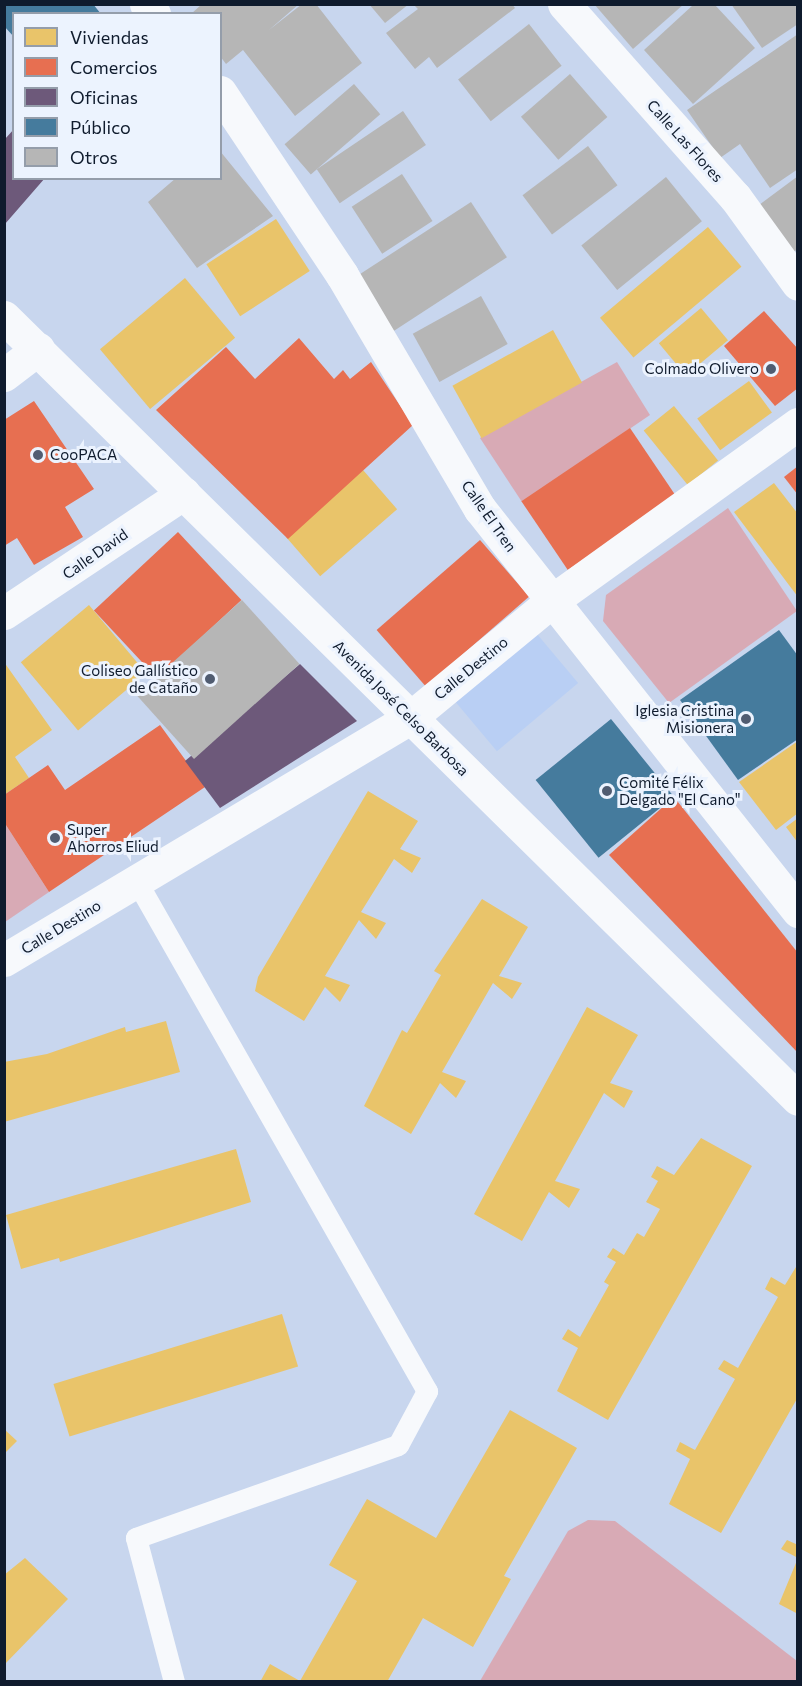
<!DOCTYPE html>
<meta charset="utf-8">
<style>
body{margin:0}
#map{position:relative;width:802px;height:1686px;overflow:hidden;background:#c8d6ee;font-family:Commissioner,sans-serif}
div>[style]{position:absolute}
.built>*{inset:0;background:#b9cff4;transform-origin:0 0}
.green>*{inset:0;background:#d8aab5}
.homes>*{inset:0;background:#e9c46a;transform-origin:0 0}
.shops>*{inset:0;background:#e76f51;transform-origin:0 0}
.offices>*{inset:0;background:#6d597a}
.public>*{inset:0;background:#457b9d;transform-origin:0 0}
.building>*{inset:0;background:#b6b6b6;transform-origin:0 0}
.service>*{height:21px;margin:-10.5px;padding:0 10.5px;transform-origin:10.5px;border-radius:10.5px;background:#f7f9fc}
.minor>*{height:33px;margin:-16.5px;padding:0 16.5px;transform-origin:16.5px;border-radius:16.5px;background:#f7f9fc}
.secondary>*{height:33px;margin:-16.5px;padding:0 16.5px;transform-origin:16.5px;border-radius:16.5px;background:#f7f9fc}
.dots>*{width:16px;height:16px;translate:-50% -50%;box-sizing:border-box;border:3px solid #ecf3fe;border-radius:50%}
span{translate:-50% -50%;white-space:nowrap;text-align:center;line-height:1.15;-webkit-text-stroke:6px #ecf3fe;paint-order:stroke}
.street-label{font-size:15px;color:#0f1b2d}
.poi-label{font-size:15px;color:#0f1b2d}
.right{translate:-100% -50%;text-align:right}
.left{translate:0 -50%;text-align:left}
.frame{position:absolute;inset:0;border:6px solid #0f1b2d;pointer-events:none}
.legend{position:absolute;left:12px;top:12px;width:210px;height:168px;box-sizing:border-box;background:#ecf3fe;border:2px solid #949daa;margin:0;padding:8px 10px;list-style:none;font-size:18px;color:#0f1b2d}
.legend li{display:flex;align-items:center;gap:12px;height:30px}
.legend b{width:30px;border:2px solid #949daa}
</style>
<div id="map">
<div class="built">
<div style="left:537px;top:634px;width:64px;height:106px;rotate:50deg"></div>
</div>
<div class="green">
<div style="clip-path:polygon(617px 362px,650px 415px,522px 502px,480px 438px)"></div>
<div style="clip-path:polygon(728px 508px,797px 611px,669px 703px,603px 621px,606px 595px)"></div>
<div style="clip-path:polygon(4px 822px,49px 892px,5px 922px,4px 922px)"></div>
<div style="clip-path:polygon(588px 1520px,615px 1521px,797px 1661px,797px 1681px,480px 1681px,568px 1531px)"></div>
</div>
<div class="homes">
<div style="left:276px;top:219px;width:62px;height:83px;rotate:57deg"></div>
<div style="left:708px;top:227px;width:52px;height:141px;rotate:50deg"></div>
<div style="left:185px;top:278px;width:78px;height:111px;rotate:50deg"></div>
<div style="left:701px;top:308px;width:42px;height:55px;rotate:50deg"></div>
<div style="left:553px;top:330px;width:60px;height:115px;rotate:61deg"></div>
<div style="left:749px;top:381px;width:39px;height:64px;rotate:54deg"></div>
<div style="left:674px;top:406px;width:70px;height:39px;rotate:51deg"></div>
<div style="left:363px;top:470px;width:52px;height:102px;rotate:49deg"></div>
<div style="clip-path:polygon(774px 483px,798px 514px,798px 597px,734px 512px)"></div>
<div style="left:89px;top:605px;width:89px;height:89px;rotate:50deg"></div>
<div style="clip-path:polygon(4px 662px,52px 730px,15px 757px,29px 778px,4px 795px)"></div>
<div style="clip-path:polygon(798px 741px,798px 813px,776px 830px,739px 782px)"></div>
<div style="clip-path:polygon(368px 791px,418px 821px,400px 849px,421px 858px,412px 873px,394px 859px,361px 912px,386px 923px,376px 939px,359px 920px,325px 976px,350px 985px,340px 1002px,325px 987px,304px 1021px,255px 991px,258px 977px)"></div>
<div style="clip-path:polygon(798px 818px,798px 843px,786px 827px)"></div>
<div style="clip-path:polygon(482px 899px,528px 927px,499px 976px,522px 983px,512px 999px,493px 983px,442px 1072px,466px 1081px,456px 1098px,440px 1083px,411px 1134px,364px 1106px,402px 1030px,407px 1033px,441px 975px,434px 971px)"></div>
<div style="clip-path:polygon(587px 1007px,638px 1035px,610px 1083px,633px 1091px,624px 1108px,604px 1093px,555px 1181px,580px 1189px,569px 1208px,549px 1192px,522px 1241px,474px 1214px)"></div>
<div style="clip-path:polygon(166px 1021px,180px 1072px,4px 1122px,4px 1062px,47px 1054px,125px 1027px,126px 1032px)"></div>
<div style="clip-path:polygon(701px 1138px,752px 1166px,608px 1420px,557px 1391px,578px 1348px,562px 1339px,568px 1329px,580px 1337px,609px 1285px,604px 1282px,616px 1262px,607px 1257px,613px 1248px,624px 1255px,637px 1233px,644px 1237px,660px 1209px,646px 1202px,658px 1181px,651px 1177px,657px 1166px,674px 1175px)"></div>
<div style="clip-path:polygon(236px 1149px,251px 1202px,60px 1262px,59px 1258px,21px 1269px,6px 1215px)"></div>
<div style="clip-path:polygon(796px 1267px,798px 1397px,721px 1533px,669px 1504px,690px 1459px,676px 1451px,680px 1442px,695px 1450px,735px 1379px,718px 1369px,724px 1360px,738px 1368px,778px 1297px,765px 1289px,771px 1277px,785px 1285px)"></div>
<div style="left:282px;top:1314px;width:55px;height:239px;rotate:73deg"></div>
<div style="clip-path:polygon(510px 1410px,577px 1448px,504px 1576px,511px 1579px,473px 1647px,423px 1618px,387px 1682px,260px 1682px,270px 1664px,300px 1681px,357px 1581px,329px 1565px,367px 1499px,436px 1538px)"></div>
<div style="clip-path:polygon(4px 1429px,17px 1441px,4px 1454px)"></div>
<div style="clip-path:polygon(787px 1540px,798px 1545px,798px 1558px,781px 1549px)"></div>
<div style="clip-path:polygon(25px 1558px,68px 1599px,4px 1665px,4px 1575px)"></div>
<div style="clip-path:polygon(798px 1558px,798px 1614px,779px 1604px)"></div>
</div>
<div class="shops">
<div style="clip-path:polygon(764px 311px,798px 349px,798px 388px,775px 406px,724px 346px)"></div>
<div style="clip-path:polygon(299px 338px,334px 379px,343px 370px,350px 379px,371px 362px,413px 425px,288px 539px,156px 410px,226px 347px,255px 379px)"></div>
<div style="clip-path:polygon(34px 401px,94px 489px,65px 507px,83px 537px,34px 565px,17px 538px,4px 546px,4px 420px)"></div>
<div style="left:630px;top:428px;width:83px;height:131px;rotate:56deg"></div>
<div style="clip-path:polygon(798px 466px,798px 495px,784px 477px)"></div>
<div style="left:178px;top:532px;width:93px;height:115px;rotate:47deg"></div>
<div style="left:480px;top:540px;width:75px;height:137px;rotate:49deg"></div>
<div style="clip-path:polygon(160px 725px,205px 787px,49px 892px,4px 822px,4px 795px,48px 765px,65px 790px)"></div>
<div style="clip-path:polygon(674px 797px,798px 953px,798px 1053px,609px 855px)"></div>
</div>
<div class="offices">
<div style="clip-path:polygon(14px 129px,14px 178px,45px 178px,5px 224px,5px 139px)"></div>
<div style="clip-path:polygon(300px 664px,357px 721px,220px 808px,185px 761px)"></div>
</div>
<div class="public">
<div style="clip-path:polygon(4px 4px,93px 4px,101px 14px,14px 14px,14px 37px,4px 26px)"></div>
<div style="clip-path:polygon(779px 630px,798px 656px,798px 739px,738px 780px,680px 700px)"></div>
<div style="left:611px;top:719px;width:100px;height:97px;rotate:51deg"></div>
</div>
<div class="building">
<div style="clip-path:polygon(202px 4px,299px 4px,269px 30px,302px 4px,316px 4px,362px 63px,295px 116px,243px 50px,226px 64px,220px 56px,220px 14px,191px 14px)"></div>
<div style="clip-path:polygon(369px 4px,409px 4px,385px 23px)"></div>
<div style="clip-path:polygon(413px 4px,512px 4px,515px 8px,437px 68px,429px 57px,415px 69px,386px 33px,418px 9px)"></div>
<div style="clip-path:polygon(594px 4px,684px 4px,633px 49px)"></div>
<div style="clip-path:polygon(731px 4px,798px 4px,798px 24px,762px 48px)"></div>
<div style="clip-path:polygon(693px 5px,715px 5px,755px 48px,693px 104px,644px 50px)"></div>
<div style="left:529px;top:24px;width:53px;height:90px;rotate:52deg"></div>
<div style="clip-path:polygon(798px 34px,798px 169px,770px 188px,740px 144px,720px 158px,687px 110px)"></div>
<div style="left:570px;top:74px;width:57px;height:65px;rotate:49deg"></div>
<div style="left:354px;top:84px;width:40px;height:92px;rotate:49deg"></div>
<div style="left:403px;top:111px;width:41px;height:104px;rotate:56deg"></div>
<div style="left:588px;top:146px;width:49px;height:82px;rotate:53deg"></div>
<div style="clip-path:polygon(220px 151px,273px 216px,197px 268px,148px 202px,176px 178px,220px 178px)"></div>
<div style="left:402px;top:174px;width:56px;height:60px;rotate:57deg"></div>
<div style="clip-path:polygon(798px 176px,798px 249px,789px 255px,755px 208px)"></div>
<div style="left:666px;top:177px;width:57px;height:109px;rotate:51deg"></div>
<div style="left:471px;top:202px;width:66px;height:135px;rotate:57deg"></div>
<div style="left:481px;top:296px;width:55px;height:78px;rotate:61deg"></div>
<div style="left:242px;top:600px;width:86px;height:142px;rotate:48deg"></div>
</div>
<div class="service">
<div style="left:137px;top:882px;width:586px;rotate:60.33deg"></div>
<div style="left:427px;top:1391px;width:61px;rotate:118.2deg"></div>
<div style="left:398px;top:1445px;width:278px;rotate:160.5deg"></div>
<div style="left:136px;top:1538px;width:149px;rotate:75.2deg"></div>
</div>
<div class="minor">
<div style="left:564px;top:4px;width:258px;rotate:48.5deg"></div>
<div style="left:735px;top:197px;width:107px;rotate:54.1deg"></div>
<div style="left:4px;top:375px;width:43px;rotate:-37.4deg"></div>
<div style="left:4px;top:613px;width:216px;rotate:-33.7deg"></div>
<div style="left:4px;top:960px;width:473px;rotate:-30.8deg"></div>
<div style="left:410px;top:718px;width:185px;rotate:-39.5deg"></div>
<div style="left:553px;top:600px;width:302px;rotate:-35.7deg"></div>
</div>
<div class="secondary">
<div style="left:146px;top:4px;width:13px;rotate:51deg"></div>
<div style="left:220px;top:92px;width:220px;rotate:56.3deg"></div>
<div style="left:342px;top:275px;width:272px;rotate:59.5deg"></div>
<div style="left:480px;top:509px;width:513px;rotate:51.65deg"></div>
<div style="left:4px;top:317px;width:1114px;rotate:44.56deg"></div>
</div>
<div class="dots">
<div style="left:771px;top:369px;background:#505c71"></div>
<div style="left:38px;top:455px;background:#505c71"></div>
<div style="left:210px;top:679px;background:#505c71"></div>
<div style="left:746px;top:719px;background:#505c71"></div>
<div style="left:607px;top:791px;background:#505c71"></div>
<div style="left:55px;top:838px;background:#505c71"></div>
</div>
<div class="street-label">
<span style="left:685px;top:141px;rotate:48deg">Calle Las Flores</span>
<span style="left:489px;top:516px;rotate:55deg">Calle El Tren</span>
<span style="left:95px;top:554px;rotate:-35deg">Calle David</span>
<span style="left:471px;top:668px;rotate:-39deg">Calle Destino</span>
<span style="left:401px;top:708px;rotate:45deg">Avenida José Celso Barbosa</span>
<span style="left:61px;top:927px;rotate:-31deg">Calle Destino</span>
</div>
<div class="poi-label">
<span class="right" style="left:759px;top:369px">Colmado Olivero</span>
<span class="left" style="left:50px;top:455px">CooPACA</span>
<span class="right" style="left:198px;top:679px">Coliseo Gallístico<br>de Cataño</span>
<span class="right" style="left:734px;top:719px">Iglesia Cristina<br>Misionera</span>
<span class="left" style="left:619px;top:791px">Comité Félix<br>Delgado "El Cano"</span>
<span class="left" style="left:67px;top:838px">Super<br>Ahorros Eliud</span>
</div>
<div class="frame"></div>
<ul class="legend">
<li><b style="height:16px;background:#e9c46a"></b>Viviendas</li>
<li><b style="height:16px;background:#e76f51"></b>Comercios</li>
<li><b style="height:16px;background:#6d597a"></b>Oficinas</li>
<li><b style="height:16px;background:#457b9d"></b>Público</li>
<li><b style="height:16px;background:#b6b6b6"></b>Otros</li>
</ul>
</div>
